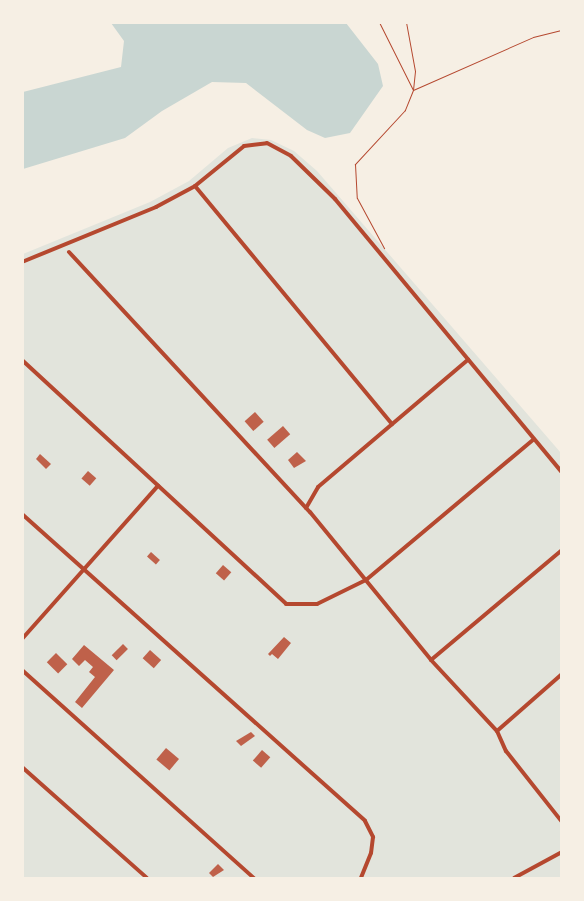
<!DOCTYPE html>
<style>
body{margin:0}
#map{position:relative;width:584px;height:901px;overflow:hidden;background:#f6efe4;font-family:"Roboto Condensed",sans-serif}
div>[style]{position:absolute}
.green>*{inset:0;background:#e2e4dc}
.water>*{inset:0;background:#c9d6d2}
.building>*{inset:0;background:#bf614a;transform-origin:0 0}
.path>*{height:1px;margin:-0.5px;padding:0 0.5px;transform-origin:0.5px;border-radius:0.5px;background:#b5482f}
.minor>*{height:4px;margin:-2px;padding:0 2px;transform-origin:2px;border-radius:2px;background:#b5482f}
span{translate:-50% -50%;white-space:nowrap;text-align:center;line-height:1.15;-webkit-text-stroke:4px #f6efe4;paint-order:stroke}
.frame{position:absolute;inset:0;border:24px solid #f6efe4;pointer-events:none}
</style>
<div id="map">
<div class="green">
<div style="clip-path:polygon(252px 138px,271px 140px,294px 151px,317px 171px,561px 453px,561px 878px,23px 878px,23px 254px,150px 202px,189px 181px,228px 148px)"></div>
</div>
<div class="water">
<div style="clip-path:polygon(111px 23px,346px 23px,378px 64px,383px 86px,350px 133px,325px 138px,307px 130px,246px 83px,212px 82px,162px 111px,125px 138px,23px 169px,23px 92px,121px 67px,124px 41px)"></div>
</div>
<div class="building">
<div style="left:255px;top:412px;width:13px;height:14px;rotate:48deg"></div>
<div style="left:283px;top:426px;width:11px;height:21px;rotate:49deg"></div>
<div style="clip-path:polygon(297px 452px,306px 461px,294px 468px,288px 460px)"></div>
<div style="clip-path:polygon(40px 454px,51px 464px,46px 469px,36px 459px)"></div>
<div style="left:88px;top:471px;width:11px;height:10px;rotate:41deg"></div>
<div style="left:151px;top:552px;width:12px;height:6px;rotate:42deg"></div>
<div style="left:223px;top:565px;width:11px;height:11px;rotate:41deg"></div>
<div style="clip-path:polygon(284px 637px,291px 643px,278px 659px,272px 654px,270px 656px,268px 654px)"></div>
<div style="left:123px;top:644px;width:7px;height:16px;rotate:45deg"></div>
<div style="clip-path:polygon(84px 645px,114px 670px,82px 708px,75px 702px,95px 677px,89px 672px,93px 667px,85px 660px,79px 666px,72px 659px)"></div>
<div style="left:150px;top:650px;width:15px;height:11px;rotate:42deg"></div>
<div style="left:56px;top:653px;width:16px;height:13px;rotate:45deg"></div>
<div style="clip-path:polygon(251px 732px,255px 736px,241px 746px,236px 741px)"></div>
<div style="left:166px;top:748px;width:17px;height:15px;rotate:40deg"></div>
<div style="left:262px;top:750px;width:11px;height:14px;rotate:41deg"></div>
<div style="clip-path:polygon(218px 864px,224px 870px,213px 877px,209px 873px)"></div>
</div>
<div class="path">
<div style="left:379px;top:22px;width:76px;rotate:63.4deg"></div>
<div style="left:413px;top:90px;width:22px;rotate:112deg"></div>
<div style="left:405px;top:110px;width:74px;rotate:132.8deg"></div>
<div style="left:355px;top:164px;width:34px;rotate:87deg"></div>
<div style="left:357px;top:198px;width:57px;rotate:61.6deg"></div>
<div style="left:406px;top:22px;width:50px;rotate:79.6deg"></div>
<div style="left:415px;top:71px;width:19px;rotate:96deg"></div>
<div style="left:413px;top:90px;width:131px;rotate:-23.8deg"></div>
<div style="left:533px;top:37px;width:30px;rotate:-14deg"></div>
</div>
<div class="minor">
<div style="left:195px;top:186px;width:309px;rotate:50.4deg"></div>
<div style="left:69px;top:252px;width:355px;rotate:47.2deg"></div>
<div style="left:310px;top:512px;width:191px;rotate:50.7deg"></div>
<div style="left:431px;top:660px;width:97px;rotate:47.1deg"></div>
<div style="left:497px;top:731px;width:22px;rotate:66deg"></div>
<div style="left:506px;top:751px;width:90px;rotate:51.7deg"></div>
<div style="left:22px;top:262px;width:145px;rotate:-22.3deg"></div>
<div style="left:156px;top:207px;width:44px;rotate:-28.3deg"></div>
<div style="left:195px;top:186px;width:63px;rotate:-39.2deg"></div>
<div style="left:244px;top:146px;width:23px;rotate:-7deg"></div>
<div style="left:267px;top:143px;width:27px;rotate:28deg"></div>
<div style="left:291px;top:156px;width:62px;rotate:44.3deg"></div>
<div style="left:335px;top:199px;width:355px;rotate:50.3deg"></div>
<div style="left:22px;top:360px;width:359px;rotate:42.7deg"></div>
<div style="left:286px;top:604px;width:31px"></div>
<div style="left:317px;top:604px;width:55px;rotate:-26.1deg"></div>
<div style="left:366px;top:580px;width:219px;rotate:-40deg"></div>
<div style="left:306px;top:508px;width:24px;rotate:-60deg"></div>
<div style="left:318px;top:487px;width:197px;rotate:-40.3deg"></div>
<div style="left:22px;top:514px;width:460px;rotate:41.8deg"></div>
<div style="left:365px;top:821px;width:18px;rotate:63deg"></div>
<div style="left:373px;top:837px;width:16px;rotate:97deg"></div>
<div style="left:371px;top:853px;width:27px;rotate:112deg"></div>
<div style="left:22px;top:639px;width:205px;rotate:-48.4deg"></div>
<div style="left:431px;top:660px;width:171px;rotate:-40deg"></div>
<div style="left:22px;top:670px;width:312px;rotate:41.9deg"></div>
<div style="left:497px;top:731px;width:86px;rotate:-41.2deg"></div>
<div style="left:22px;top:767px;width:167px;rotate:41.6deg"></div>
<div style="left:514px;top:878px;width:55px;rotate:-28.4deg"></div>
</div>
<div class="frame"></div>
</div>
